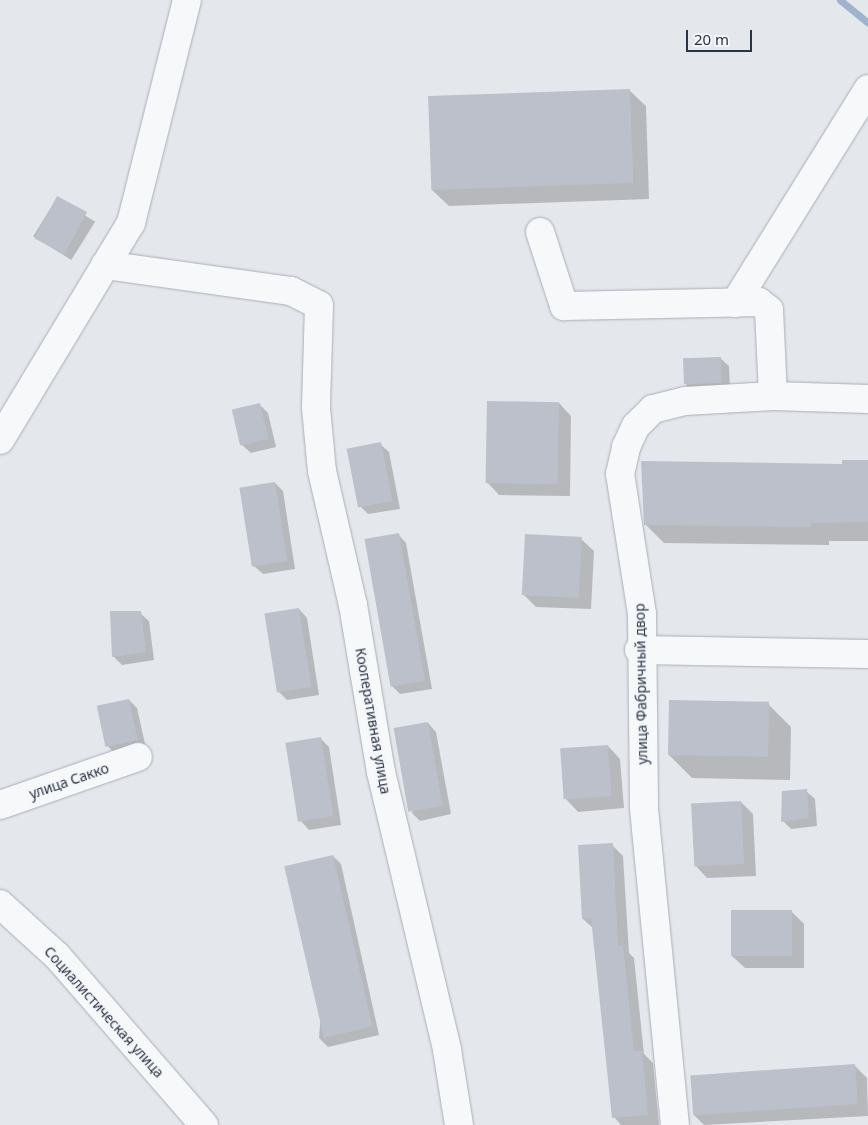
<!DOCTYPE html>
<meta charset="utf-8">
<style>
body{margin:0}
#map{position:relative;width:868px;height:1125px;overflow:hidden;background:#e4e7ec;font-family:"Noto Sans",sans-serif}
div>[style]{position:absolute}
.shadow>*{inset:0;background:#0003;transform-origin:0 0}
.stream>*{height:7px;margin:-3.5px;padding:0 3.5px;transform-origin:3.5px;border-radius:3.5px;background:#9fb4cc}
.building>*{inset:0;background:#bbc0ca;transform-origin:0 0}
.roads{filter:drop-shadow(0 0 1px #a9aeb7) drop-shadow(0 0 1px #a9aeb7)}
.minor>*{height:28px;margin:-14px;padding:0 14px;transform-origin:14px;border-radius:14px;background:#f7f8fa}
span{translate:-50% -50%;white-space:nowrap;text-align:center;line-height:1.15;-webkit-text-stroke:4px #f4f6f9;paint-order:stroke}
.street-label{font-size:14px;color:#2b3445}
.scale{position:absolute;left:686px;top:30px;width:66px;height:22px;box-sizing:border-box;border:2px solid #2b3445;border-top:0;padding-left:6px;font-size:15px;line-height:18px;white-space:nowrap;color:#2b3445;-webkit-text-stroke:4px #f4f6f9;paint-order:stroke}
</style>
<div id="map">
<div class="shadow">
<div style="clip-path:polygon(629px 90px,646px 106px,649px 199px,449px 206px,432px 190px)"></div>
<div style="left:57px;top:198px;width:45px;height:45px;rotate:32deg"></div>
<div style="clip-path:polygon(720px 358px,729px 366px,730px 391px,694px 393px,686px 385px)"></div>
<div style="clip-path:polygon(559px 403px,571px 416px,570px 496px,499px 495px,487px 482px)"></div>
<div style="clip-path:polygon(260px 405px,268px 413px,276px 447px,251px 453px,242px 445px)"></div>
<div style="clip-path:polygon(380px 444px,389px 452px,400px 509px,368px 514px,360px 506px)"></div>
<div style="clip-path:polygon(868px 461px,868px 541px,829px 541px,829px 545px,664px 543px,645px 524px)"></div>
<div style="clip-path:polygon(275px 483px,283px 491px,295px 569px,263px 574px,254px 566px)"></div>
<div style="clip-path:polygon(398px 534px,406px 543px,432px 689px,400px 694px,391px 685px)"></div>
<div style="clip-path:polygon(581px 539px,594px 551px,591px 609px,536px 607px,523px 594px)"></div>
<div style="clip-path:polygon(299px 609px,307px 618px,319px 695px,287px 700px,279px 692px)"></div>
<div style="clip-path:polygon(140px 613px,149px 621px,154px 660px,122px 665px,113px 656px)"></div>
<div style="clip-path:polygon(129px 700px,137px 708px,146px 748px,114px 753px,106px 744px)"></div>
<div style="clip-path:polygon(768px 704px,791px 727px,790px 780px,692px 778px,669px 755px)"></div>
<div style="clip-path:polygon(428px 723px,436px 732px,451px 814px,420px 821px,412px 813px)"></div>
<div style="clip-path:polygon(321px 739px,329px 747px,341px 825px,309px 830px,301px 821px)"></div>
<div style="clip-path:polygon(608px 746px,620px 759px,624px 808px,578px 812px,566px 799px)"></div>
<div style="clip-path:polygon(806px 791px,815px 799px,817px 826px,791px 829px,783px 821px)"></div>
<div style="clip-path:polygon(741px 802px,753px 814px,756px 876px,707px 878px,695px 865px)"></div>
<div style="clip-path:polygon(612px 845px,623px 856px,629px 953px,634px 958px,644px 1054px,653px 1063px,659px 1125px,621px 1125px,614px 1117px,594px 929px,583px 919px)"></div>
<div style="clip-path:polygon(333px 856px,341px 864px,379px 1035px,328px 1047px,319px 1038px)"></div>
<div style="clip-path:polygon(791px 911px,804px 924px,804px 968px,745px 968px,732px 956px)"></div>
<div style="clip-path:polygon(855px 1066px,867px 1078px,868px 1116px,704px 1125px,694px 1115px)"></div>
</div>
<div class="stream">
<div style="left:840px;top:0;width:36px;rotate:39deg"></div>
</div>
<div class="building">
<div style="left:630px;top:89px;width:94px;height:202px;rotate:88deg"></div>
<div style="left:57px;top:196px;width:34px;height:48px;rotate:28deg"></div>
<div style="left:721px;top:357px;width:26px;height:38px;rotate:88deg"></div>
<div style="left:487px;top:401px;width:72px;height:82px;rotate:1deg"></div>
<div style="left:260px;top:403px;width:37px;height:29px;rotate:77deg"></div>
<div style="left:381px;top:442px;width:60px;height:35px;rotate:79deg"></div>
<div style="clip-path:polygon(842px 460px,868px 460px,868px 522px,811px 523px,811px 527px,644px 525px,641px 461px,842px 464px)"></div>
<div style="left:275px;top:482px;width:80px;height:36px;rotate:81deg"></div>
<div style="left:399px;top:533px;width:150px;height:35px;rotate:80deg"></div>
<div style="left:525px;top:534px;width:57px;height:61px;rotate:3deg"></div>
<div style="left:299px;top:608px;width:80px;height:35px;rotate:81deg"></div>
<div style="clip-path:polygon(110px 611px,141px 611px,146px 652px,112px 657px)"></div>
<div style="left:129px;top:699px;width:42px;height:33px;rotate:78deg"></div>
<div style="left:669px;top:700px;width:100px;height:55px;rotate:1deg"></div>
<div style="left:428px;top:722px;width:85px;height:35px;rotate:80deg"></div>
<div style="left:321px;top:737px;width:80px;height:36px;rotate:81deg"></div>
<div style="left:608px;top:745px;width:51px;height:48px;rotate:86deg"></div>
<div style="clip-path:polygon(807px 789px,809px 818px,781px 822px,782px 791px)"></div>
<div style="left:741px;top:801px;width:63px;height:50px;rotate:87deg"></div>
<div style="clip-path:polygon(613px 843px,618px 946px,623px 946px,634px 1051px,642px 1051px,648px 1115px,612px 1118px,591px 918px,582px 919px,578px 845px)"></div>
<div style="left:333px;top:855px;width:176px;height:50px;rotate:77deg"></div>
<div style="left:731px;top:910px;width:61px;height:46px"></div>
<div style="left:855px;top:1064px;width:40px;height:165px;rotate:86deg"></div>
</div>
<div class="roads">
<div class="minor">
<div style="left:540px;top:232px;width:78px;rotate:72deg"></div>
<div style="left:564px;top:306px;width:195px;rotate:-1.2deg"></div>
<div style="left:759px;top:302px;width:13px;rotate:39deg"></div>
<div style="left:769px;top:310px;width:86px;rotate:87.3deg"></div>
<div style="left:105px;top:265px;width:188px;rotate:8deg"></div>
<div style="left:291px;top:291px;width:31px;rotate:27deg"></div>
<div style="left:319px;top:305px;width:103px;rotate:91.7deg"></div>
<div style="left:316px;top:408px;width:63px;rotate:84.6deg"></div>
<div style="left:322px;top:471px;width:138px;rotate:77deg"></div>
<div style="left:353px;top:605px;width:169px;rotate:80.5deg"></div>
<div style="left:381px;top:772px;width:286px;rotate:76.6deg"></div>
<div style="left:447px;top:1050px;width:76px;rotate:80.9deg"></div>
<div style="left:735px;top:303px;width:252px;rotate:-58.1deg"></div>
<div style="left:0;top:440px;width:253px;rotate:-58.9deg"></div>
<div style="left:131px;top:223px;width:230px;rotate:-75.9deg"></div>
<div style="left:639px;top:650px;width:229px;rotate:1deg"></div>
<div style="left:0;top:805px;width:146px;rotate:-19.2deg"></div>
<div style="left:0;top:904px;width:77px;rotate:42.4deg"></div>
<div style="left:57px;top:956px;width:224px;rotate:49deg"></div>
<div style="left:675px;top:1125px;width:320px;rotate:-95.6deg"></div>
<div style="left:644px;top:807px;width:193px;rotate:-90.6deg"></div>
<div style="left:642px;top:614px;width:142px;rotate:-98.9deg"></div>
<div style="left:620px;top:474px;width:28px;rotate:-77deg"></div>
<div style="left:626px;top:447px;width:23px;rotate:-65deg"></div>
<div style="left:636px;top:426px;width:24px;rotate:-45deg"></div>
<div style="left:653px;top:409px;width:33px;rotate:-14deg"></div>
<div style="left:685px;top:401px;width:88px;rotate:-3.3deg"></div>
<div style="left:773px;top:396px;width:95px;rotate:1.8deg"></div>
</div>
</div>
<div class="street-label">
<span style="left:641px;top:684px;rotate:-91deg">улица Фабричный двор</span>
<span style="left:373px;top:721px;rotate:80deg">Кооперативная улица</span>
<span style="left:69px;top:781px;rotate:-19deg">улица Сакко</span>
<span style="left:104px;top:1012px;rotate:48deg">Социалистическая улица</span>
</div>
<div class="scale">20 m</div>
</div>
